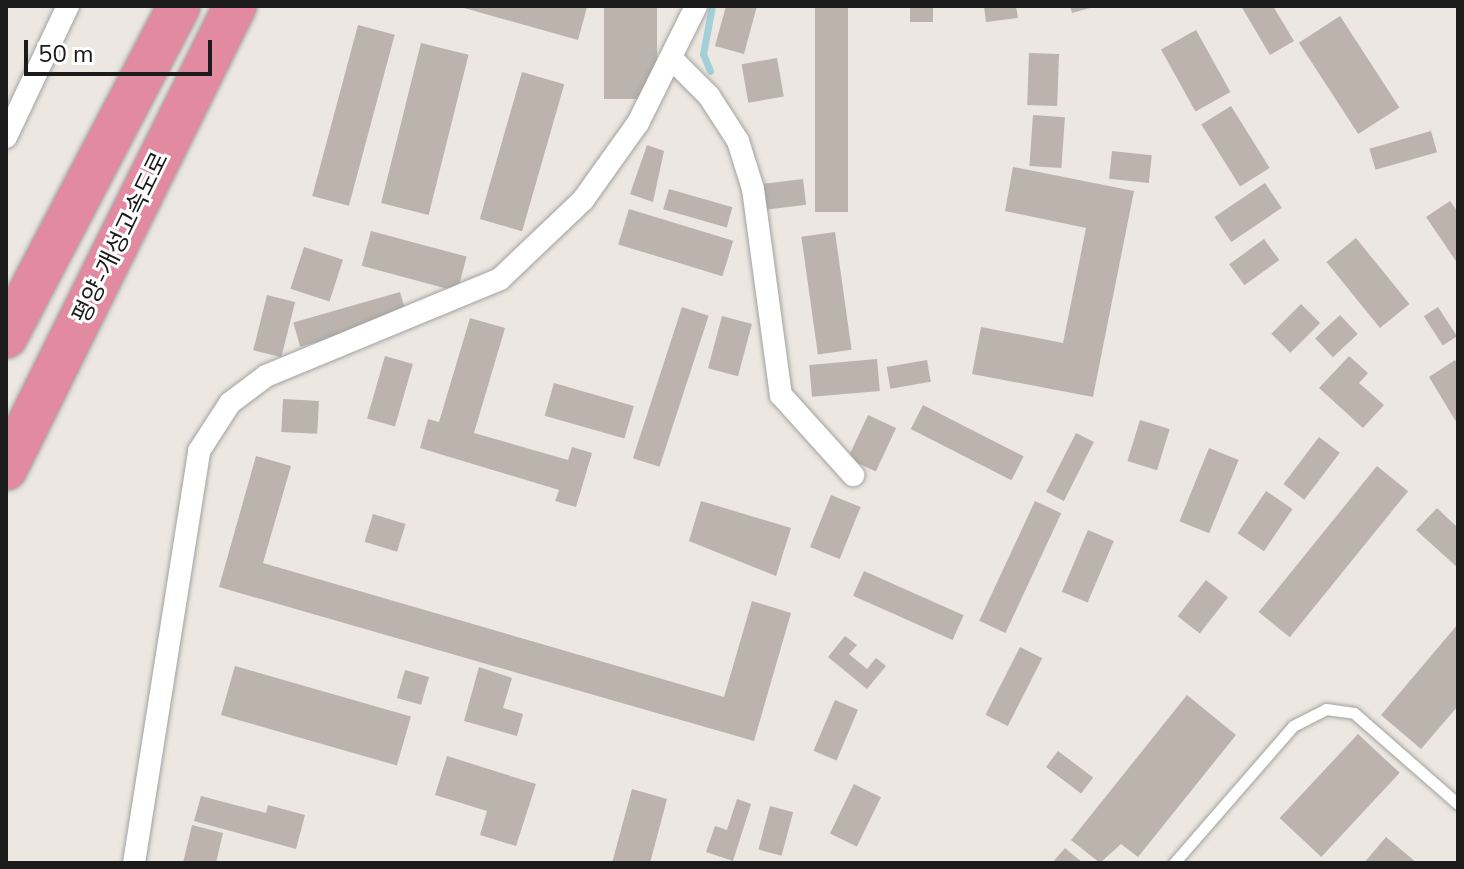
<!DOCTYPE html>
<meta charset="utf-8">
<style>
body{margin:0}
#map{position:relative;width:1464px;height:869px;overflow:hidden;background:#ece7e0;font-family:"Nunito Sans","Noto Sans KR",sans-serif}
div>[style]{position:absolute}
.stream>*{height:7px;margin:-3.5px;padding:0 3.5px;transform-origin:3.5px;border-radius:3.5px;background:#a2cfd8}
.building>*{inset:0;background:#bcb3ad;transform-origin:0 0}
.roads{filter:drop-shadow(0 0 2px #a2a2a2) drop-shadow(0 0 2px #a2a2a2)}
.service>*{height:11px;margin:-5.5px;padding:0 5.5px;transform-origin:5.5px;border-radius:5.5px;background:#fff}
.minor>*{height:22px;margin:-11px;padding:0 11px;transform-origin:11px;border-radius:11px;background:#fff}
.motorway>*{height:42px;margin:-21px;padding:0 21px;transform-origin:21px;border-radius:21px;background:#e18aa0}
span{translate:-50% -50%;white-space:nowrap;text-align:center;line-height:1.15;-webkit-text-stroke:6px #fff;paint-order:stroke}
.street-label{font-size:24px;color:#1b1b1b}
.frame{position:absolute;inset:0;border:8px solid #1b1b1b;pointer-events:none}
.scale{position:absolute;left:24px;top:40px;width:188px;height:36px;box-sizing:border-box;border:4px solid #1b1b1b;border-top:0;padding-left:10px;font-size:24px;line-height:28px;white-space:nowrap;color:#1b1b1b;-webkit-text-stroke:6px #fff;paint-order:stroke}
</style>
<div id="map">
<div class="stream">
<div style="left:710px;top:71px;width:18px;rotate:-112deg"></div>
<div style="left:703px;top:54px;width:49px;rotate:-79.4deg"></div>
</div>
<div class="building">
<div style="clip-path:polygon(457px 6px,582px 6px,587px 7px,578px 40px)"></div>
<div style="left:604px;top:6px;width:53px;height:93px"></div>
<div style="clip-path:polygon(726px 6px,757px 6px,744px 54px,715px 46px)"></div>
<div style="left:815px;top:6px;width:33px;height:206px"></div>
<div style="left:910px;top:6px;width:23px;height:16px"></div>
<div style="clip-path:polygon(984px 6px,1016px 6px,1018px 18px,986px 22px)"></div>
<div style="clip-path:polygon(1070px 6px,1093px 6px,1093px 7px,1072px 13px)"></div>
<div style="clip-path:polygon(1241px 6px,1273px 6px,1294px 41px,1270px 55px)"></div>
<div style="left:1340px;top:16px;width:109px;height:49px;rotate:57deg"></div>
<div style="left:358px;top:25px;width:38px;height:177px;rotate:15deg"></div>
<div style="left:1196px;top:30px;width:71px;height:40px;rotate:61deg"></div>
<div style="left:421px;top:43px;width:49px;height:165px;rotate:14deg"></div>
<div style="left:1029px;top:53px;width:30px;height:52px;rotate:2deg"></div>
<div style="left:777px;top:58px;width:39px;height:36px;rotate:80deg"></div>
<div style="left:522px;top:72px;width:44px;height:153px;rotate:16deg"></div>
<div style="left:1231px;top:106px;width:73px;height:35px;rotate:58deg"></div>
<div style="left:1033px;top:115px;width:32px;height:51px;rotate:4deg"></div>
<div style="left:1431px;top:131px;width:22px;height:64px;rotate:74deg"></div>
<div style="clip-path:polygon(647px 145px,664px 151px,653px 202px,630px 194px)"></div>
<div style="left:1112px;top:151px;width:40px;height:28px;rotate:6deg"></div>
<div style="clip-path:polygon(1013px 167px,1134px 191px,1093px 397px,972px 374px,981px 327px,1063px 343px,1086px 228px,1005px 211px)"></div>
<div style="left:803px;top:179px;width:26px;height:41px;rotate:83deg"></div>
<div style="left:1265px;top:183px;width:30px;height:61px;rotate:56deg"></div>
<div style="left:669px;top:189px;width:66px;height:21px;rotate:16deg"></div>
<div style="clip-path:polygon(1450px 201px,1458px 212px,1458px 264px,1426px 217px)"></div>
<div style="left:629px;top:209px;width:109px;height:37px;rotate:17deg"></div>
<div style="left:371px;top:231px;width:99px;height:36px;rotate:15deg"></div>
<div style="left:835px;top:232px;width:119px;height:34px;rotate:82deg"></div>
<div style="left:1356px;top:238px;width:85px;height:38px;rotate:51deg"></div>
<div style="left:1264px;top:239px;width:26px;height:43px;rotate:54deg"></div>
<div style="left:304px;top:247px;width:41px;height:44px;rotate:18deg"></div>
<div style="left:400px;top:292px;width:25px;height:111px;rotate:74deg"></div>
<div style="left:267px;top:295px;width:29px;height:57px;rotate:14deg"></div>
<div style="left:1301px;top:304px;width:27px;height:42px;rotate:45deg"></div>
<div style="left:682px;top:307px;width:28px;height:159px;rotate:18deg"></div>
<div style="left:1438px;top:307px;width:35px;height:17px;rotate:57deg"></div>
<div style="left:1340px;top:315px;width:26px;height:34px;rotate:47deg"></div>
<div style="left:722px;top:316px;width:31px;height:54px;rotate:15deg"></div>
<div style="clip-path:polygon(470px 318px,505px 328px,474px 433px,568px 460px,572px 447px,592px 453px,576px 507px,555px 501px,559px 490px,420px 448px,428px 419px,439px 422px)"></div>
<div style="left:385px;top:356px;width:29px;height:65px;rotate:16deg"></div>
<div style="clip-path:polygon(1349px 356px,1368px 373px,1359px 383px,1384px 405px,1363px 428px,1319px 388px)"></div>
<div style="left:877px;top:359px;width:32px;height:68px;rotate:85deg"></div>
<div style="left:927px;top:360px;width:22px;height:41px;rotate:80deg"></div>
<div style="clip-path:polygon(1455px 360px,1458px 365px,1458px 425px,1429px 377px)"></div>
<div style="left:554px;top:383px;width:83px;height:34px;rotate:16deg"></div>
<div style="left:283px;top:399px;width:36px;height:33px;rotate:3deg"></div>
<div style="left:923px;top:405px;width:113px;height:27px;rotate:27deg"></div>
<div style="left:868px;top:415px;width:31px;height:48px;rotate:25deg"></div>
<div style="left:1140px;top:420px;width:31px;height:43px;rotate:17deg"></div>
<div style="left:1076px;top:433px;width:20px;height:66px;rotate:27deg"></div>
<div style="left:1319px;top:437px;width:26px;height:59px;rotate:37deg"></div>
<div style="left:1209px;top:448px;width:32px;height:79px;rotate:22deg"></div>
<div style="clip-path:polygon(256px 456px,291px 466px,263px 563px,724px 697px,752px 601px,791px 613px,754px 741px,219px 587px)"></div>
<div style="left:1377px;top:466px;width:40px;height:188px;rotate:39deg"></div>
<div style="left:1266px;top:491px;width:32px;height:51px;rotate:34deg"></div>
<div style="left:831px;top:495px;width:32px;height:56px;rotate:22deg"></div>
<div style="clip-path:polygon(701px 501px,791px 528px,776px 576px,689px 541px)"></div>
<div style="left:1035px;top:501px;width:29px;height:132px;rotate:25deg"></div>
<div style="clip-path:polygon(1437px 508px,1458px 528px,1458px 568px,1416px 530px)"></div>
<div style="left:373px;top:514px;width:34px;height:29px;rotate:17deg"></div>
<div style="left:1088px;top:530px;width:28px;height:67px;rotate:23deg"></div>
<div style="left:864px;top:571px;width:109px;height:27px;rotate:24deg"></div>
<div style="left:1206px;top:580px;width:28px;height:46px;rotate:38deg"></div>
<div style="clip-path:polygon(1458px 624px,1458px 706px,1421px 749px,1381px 715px)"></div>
<div style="clip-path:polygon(845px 636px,857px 645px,849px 654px,867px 669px,876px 658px,886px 666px,867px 689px,828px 657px)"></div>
<div style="left:1020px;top:647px;width:25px;height:76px;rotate:27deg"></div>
<div style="left:235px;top:666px;width:183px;height:51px;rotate:16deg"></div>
<div style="clip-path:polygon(479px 667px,512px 678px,503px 708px,523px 714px,517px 736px,464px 721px)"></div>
<div style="left:405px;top:670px;width:25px;height:29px;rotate:16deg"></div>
<div style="clip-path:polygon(1187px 695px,1236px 735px,1138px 857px,1121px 844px,1100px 863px,1071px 840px)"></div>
<div style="left:835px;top:700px;width:25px;height:55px;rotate:23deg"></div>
<div style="left:1358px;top:734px;width:57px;height:115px;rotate:43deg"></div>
<div style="left:1058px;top:751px;width:44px;height:20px;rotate:37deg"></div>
<div style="clip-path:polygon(447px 756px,536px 784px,516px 846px,480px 835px,487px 811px,435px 795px)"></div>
<div style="left:854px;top:784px;width:30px;height:55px;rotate:26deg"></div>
<div style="clip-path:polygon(632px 789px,667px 799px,650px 863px,612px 863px)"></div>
<div style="clip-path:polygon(201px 796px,266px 813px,268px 805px,305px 815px,296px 849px,194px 821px)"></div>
<div style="clip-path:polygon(737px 799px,751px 804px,733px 861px,706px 852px,715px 826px,727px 830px)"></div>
<div style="left:770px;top:806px;width:24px;height:45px;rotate:15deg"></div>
<div style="clip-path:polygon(192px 825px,223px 833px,216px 863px,183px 863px)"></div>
<div style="clip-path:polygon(1386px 837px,1417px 863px,1364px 863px)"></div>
<div style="clip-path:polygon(1065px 848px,1083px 863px,1052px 863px)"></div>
</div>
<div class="roads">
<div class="service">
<div style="left:1174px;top:863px;width:181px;rotate:-49deg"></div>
<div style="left:1293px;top:726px;width:37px;rotate:-27deg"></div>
<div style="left:1326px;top:709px;width:28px;rotate:8deg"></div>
<div style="left:1354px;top:713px;width:138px;rotate:41.2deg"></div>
</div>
<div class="minor">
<div style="left:674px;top:61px;width:49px;rotate:45deg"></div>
<div style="left:709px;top:96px;width:54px;rotate:57.2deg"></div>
<div style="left:738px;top:141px;width:50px;rotate:72.6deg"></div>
<div style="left:753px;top:189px;width:208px;rotate:82.3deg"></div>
<div style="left:781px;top:395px;width:108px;rotate:48deg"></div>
<div style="left:6px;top:137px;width:145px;rotate:-64.7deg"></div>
<div style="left:134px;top:863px;width:417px;rotate:-81deg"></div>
<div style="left:199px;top:451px;width:57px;rotate:-57.1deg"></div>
<div style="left:230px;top:403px;width:45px;rotate:-36.9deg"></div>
<div style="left:266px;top:376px;width:253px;rotate:-22.5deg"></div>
<div style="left:500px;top:279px;width:115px;rotate:-43.6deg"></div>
<div style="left:583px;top:200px;width:95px;rotate:-54.5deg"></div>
<div style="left:638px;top:123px;width:131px;rotate:-63.6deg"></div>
</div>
<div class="motorway">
<div style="left:6px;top:337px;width:373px;rotate:-62.4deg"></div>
<div style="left:6px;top:469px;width:517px;rotate:-63.68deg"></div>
</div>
</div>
<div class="street-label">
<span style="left:121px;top:238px;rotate:-64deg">평양-개성고속도로</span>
</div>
<div class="frame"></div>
<div class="scale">50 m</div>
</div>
